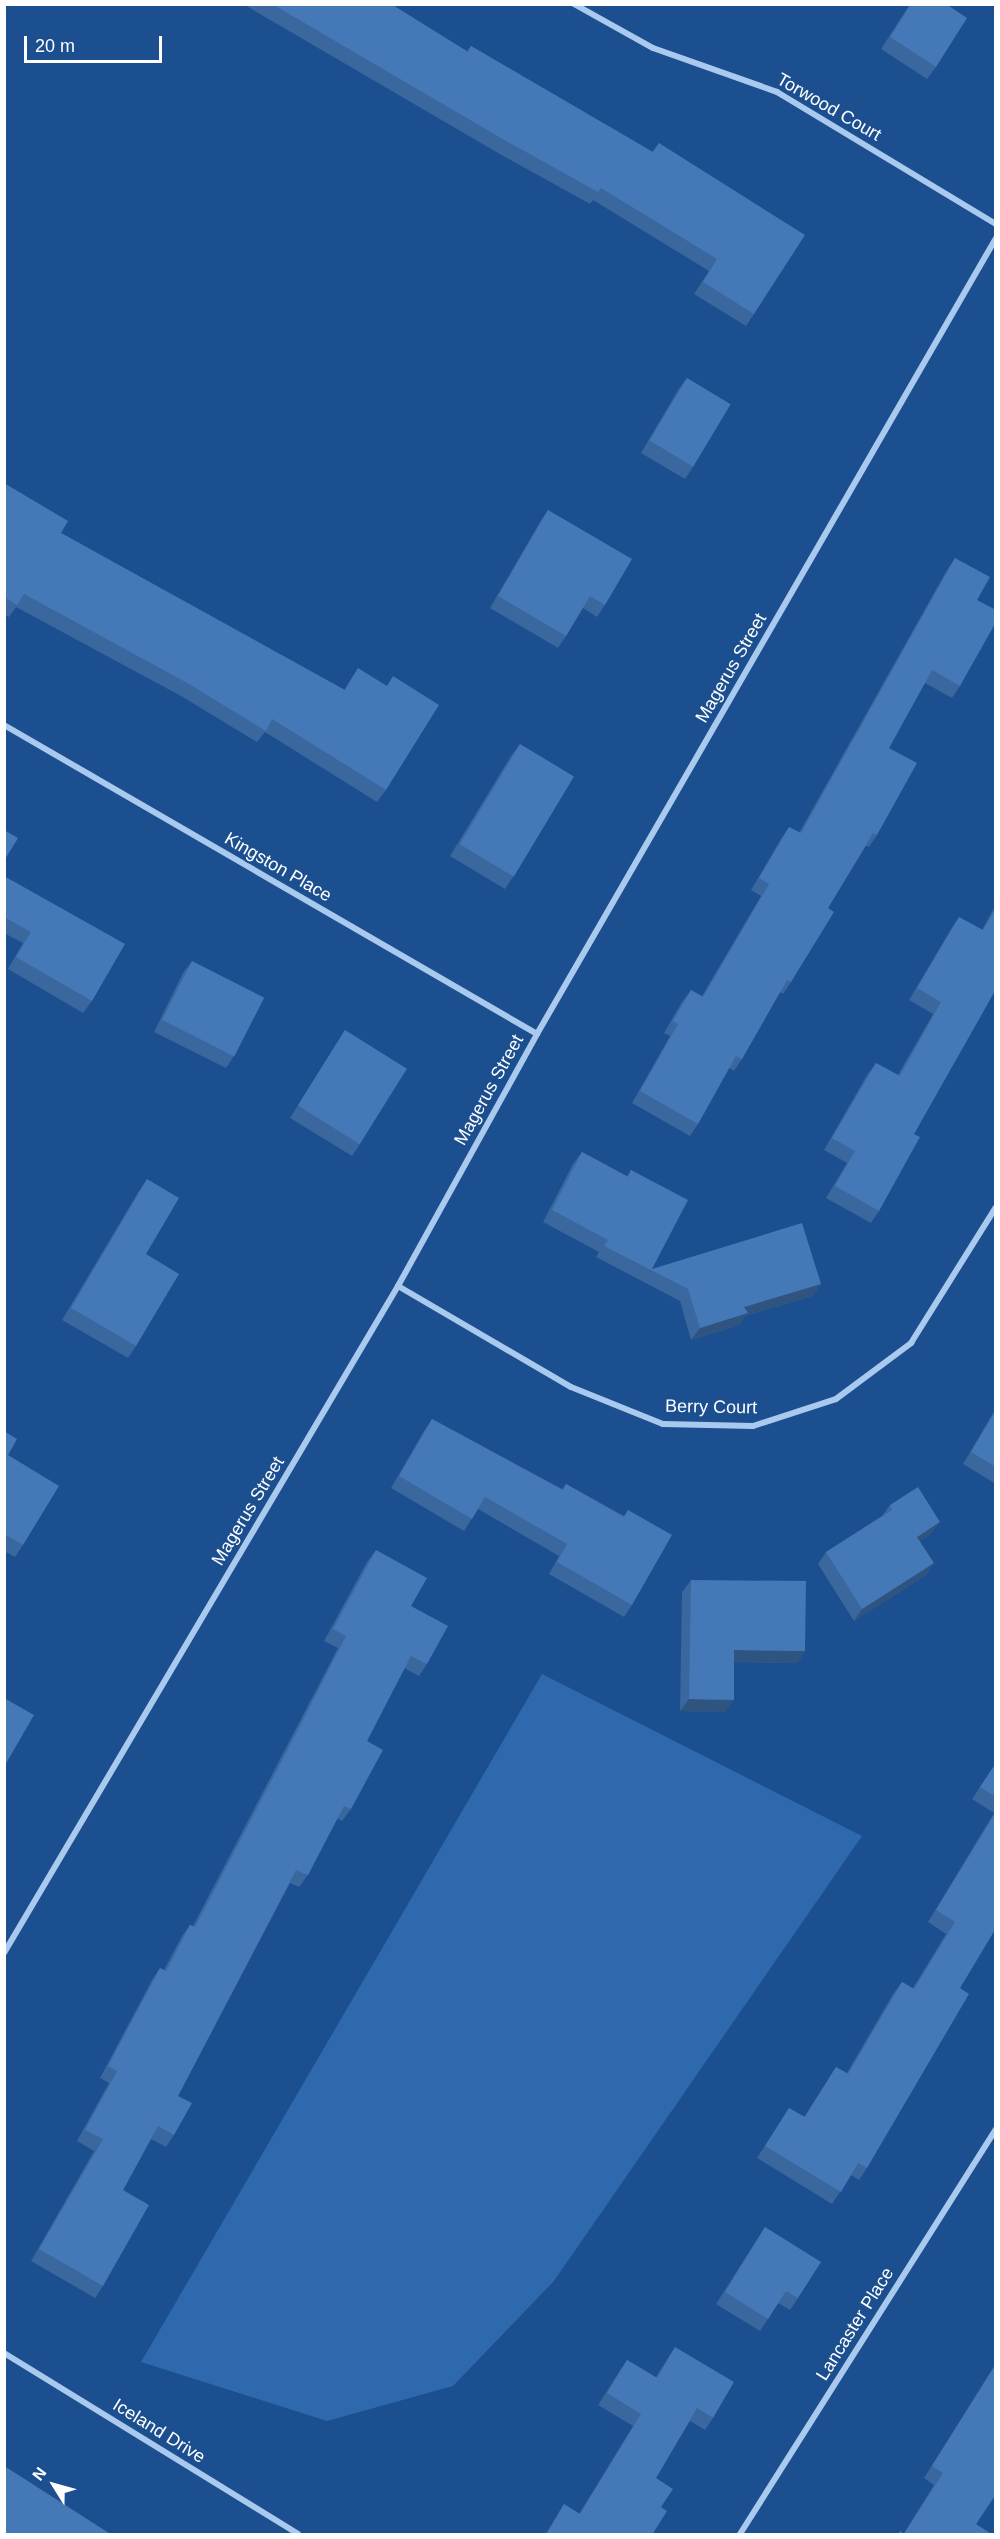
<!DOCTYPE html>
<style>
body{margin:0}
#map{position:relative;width:1000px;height:2539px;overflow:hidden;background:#1b4f8f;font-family:Helvetica,sans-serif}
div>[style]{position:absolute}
.green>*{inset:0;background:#2e69ad}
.street>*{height:6px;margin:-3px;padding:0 3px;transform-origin:3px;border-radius:3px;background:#a9c9ee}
.wall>*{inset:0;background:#3a679d}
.shaded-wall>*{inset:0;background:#305480}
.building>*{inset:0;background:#4478b7;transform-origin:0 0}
span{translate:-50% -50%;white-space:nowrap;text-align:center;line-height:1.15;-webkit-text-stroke:4.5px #1b4f8f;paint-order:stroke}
.street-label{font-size:18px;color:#fff}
.frame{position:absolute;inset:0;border:6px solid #fff;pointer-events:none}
.north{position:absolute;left:24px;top:2455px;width:60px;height:60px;-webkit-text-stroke:4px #1b4f8f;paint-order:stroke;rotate:307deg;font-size:16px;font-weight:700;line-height:24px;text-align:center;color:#fff}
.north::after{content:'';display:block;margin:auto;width:21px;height:27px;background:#fff;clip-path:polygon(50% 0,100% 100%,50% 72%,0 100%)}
.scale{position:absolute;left:24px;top:36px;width:138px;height:27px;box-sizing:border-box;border:3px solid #fff;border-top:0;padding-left:8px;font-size:18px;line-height:21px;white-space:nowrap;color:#fff;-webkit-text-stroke:4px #1b4f8f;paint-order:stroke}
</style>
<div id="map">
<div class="green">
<div style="clip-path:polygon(542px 1674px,862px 1836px,554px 2281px,453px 2386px,327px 2421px,141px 2362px)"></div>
</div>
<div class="street">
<div style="left:574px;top:4px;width:90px;rotate:29.1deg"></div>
<div style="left:653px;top:48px;width:132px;rotate:19.5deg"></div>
<div style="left:777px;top:92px;width:256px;rotate:31.1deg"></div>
<div style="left:4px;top:725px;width:616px;rotate:30.1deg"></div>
<div style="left:398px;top:1286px;width:200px;rotate:30.3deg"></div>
<div style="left:571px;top:1387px;width:99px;rotate:21.9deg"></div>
<div style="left:663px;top:1424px;width:90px;rotate:1.3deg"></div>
<div style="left:753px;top:1426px;width:87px;rotate:-18deg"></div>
<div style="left:836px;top:1399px;width:94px;rotate:-36.7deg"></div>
<div style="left:911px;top:1343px;width:160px;rotate:-58deg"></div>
<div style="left:4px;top:1953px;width:775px;rotate:-59.43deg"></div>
<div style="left:398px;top:1286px;width:288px;rotate:-61.1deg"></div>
<div style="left:537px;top:1034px;width:919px;rotate:-60.03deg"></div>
<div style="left:4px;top:2353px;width:345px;rotate:31.6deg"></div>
<div style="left:740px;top:2534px;width:479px;rotate:-57.7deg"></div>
</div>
<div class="wall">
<div style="clip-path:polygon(243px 4px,391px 4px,467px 51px,471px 46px,652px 152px,659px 143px,754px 314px,746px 326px,694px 294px,709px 271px,593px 200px,590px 204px,498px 153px)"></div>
<div style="clip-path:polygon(910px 4px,946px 4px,936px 67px,927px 79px,881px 49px)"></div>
<div style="clip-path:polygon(687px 378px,693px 467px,685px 479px,641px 453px,678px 390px)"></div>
<div style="clip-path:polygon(4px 483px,61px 533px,344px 690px,358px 668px,386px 790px,377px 802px,265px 732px,257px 742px,181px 696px,16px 607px,9px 617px,4px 614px)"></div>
<div style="clip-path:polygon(548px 510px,605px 605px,597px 617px,583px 608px,566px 636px,558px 648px,490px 608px,540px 522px)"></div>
<div style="clip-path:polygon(955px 558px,977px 600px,960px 686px,952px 698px,925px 683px,889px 748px,877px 835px,869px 847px,866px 846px,828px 908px,791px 982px,783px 994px,780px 992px,742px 1059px,734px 1071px,729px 1068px,698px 1124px,690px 1136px,632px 1103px,670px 1036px,664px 1033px,682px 1002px,691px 990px,702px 996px,761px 896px,751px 890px,781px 839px,789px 827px,799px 833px,947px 570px)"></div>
<div style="clip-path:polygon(520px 744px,513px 877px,505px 889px,450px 856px,511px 756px)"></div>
<div style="clip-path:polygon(4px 876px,92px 1001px,83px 1013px,8px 969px,23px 943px,4px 933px)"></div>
<div style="clip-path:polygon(996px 904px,996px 989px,914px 1134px,879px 1211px,871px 1223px,826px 1198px,847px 1163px,824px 1150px,867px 1075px,876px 1063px,898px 1075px,933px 1014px,909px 1000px,951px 929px,959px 917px,982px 930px)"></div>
<div style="clip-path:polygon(192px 961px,234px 1056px,226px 1068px,154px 1032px,183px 973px)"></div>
<div style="clip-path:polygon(345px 1030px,360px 1144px,352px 1156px,290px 1118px)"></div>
<div style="clip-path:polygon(582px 1152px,627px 1176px,631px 1170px,652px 1269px,821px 1284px,812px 1296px,745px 1316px,739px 1325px,691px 1340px,680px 1301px,596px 1257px,599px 1252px,543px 1222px,573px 1164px)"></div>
<div style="clip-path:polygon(147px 1179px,146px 1254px,136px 1346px,128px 1358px,62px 1320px,139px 1191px)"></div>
<div style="clip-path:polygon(996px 1408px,996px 1484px,963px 1464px)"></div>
<div style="clip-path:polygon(432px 1419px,562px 1489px,566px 1484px,624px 1516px,628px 1510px,632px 1605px,624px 1617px,549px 1574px,559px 1556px,478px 1509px,464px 1531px,391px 1488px,424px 1431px)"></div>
<div style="clip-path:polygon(4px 1431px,23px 1545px,15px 1557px,4px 1551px)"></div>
<div style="clip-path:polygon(890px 1505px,931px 1534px,920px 1541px,926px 1575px,854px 1621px,818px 1564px,826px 1552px,882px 1516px)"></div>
<div style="clip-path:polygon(376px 1550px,411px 1606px,427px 1664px,419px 1676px,404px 1668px,367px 1741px,351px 1809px,342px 1821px,337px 1818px,308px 1875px,299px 1887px,290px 1883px,178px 2096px,174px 2135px,166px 2147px,151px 2139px,123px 2190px,103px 2286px,95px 2298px,31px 2261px,94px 2151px,77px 2141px,109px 2083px,100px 2078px,152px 1980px,160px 1968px,164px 1970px,182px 1936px,190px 1925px,193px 1926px,338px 1648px,324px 1641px,367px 1562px)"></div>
<div style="clip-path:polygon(691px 1580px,805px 1651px,797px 1663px,734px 1662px,725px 1712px,680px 1711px,682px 1592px)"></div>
<div style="clip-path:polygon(996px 1763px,996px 1928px,960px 1988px,867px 2168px,859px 2180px,851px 2175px,832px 2204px,757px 2158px,789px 2108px,804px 2117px,836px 2067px,847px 2073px,893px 1994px,902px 1982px,913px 1988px,946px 1934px,928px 1922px,994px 1813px,972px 1799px)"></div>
<div style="clip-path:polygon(765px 2227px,798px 2298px,790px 2310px,778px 2303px,760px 2331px,716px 2304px)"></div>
<div style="clip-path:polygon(675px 2347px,713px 2418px,705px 2430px,690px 2421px,656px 2478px,661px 2507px,652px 2535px,545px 2535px,564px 2504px,579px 2514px,633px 2426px,598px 2405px,619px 2372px,627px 2360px,656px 2377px)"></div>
<div style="clip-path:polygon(996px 2363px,996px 2494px,976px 2524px,904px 2533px,934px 2485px,924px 2478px)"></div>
</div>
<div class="shaded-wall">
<div style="clip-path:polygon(821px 1284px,812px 1296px,745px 1316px,739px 1325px,691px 1340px,700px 1328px,744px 1307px)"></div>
<div style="clip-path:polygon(940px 1522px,931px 1534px,909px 1549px,917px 1537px)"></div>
<div style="clip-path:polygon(934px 1563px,926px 1575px,854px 1621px,862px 1609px)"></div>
<div style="clip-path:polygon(734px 1650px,805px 1651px,797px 1663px,725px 1662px)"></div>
<div style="clip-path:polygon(689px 1699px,734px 1700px,725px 1712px,680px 1711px)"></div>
</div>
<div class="building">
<div style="clip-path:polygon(272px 4px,391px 4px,468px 52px,471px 46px,653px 152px,659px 143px,805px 235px,754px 314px,703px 282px,717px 259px,601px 188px,598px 192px,506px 141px)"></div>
<div style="clip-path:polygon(911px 4px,946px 4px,967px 18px,936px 67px,890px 37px)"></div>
<div style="left:687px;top:378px;width:51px;height:73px;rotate:31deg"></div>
<div style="clip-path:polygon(4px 483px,68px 521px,61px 533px,345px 690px,358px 668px,387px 686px,393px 676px,439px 705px,386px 790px,272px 719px,266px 731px,189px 684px,24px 594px,17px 605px,4px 597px)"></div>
<div style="clip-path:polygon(548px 510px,632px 559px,605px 605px,590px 596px,566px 636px,498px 596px)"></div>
<div style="clip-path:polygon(955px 558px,990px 577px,977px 600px,996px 610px,996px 622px,960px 686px,932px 670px,889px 748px,917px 763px,877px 835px,873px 833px,828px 908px,834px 912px,791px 982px,787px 980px,742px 1059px,736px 1056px,698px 1124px,640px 1091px,678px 1024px,673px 1021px,691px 990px,703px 997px,769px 884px,759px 878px,789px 827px,801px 833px)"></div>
<div style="left:520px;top:744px;width:63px;height:117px;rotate:31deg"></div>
<div style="clip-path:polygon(4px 830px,18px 838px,4px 861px)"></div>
<div style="clip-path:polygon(4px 876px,125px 944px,92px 1001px,16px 957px,31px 932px,4px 917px)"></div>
<div style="clip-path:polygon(996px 908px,996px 989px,914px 1134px,920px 1137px,879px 1211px,835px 1186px,855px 1151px,832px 1138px,876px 1063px,900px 1076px,941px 1002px,917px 988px,959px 917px,983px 930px)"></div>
<div style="left:192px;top:961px;width:81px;height:66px;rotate:27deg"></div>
<div style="left:345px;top:1030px;width:73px;height:89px;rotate:32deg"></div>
<div style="clip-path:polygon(582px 1152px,628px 1177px,631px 1170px,688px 1200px,652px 1269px,802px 1223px,821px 1284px,744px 1307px,748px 1313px,700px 1328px,688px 1289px,604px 1246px,608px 1240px,552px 1210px)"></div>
<div style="clip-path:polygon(147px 1179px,179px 1198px,146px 1254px,179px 1274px,136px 1346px,71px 1308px)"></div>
<div style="clip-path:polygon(996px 1410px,996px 1467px,971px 1452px)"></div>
<div style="clip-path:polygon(432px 1419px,563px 1490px,566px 1484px,624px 1517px,628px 1510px,672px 1535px,632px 1605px,557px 1562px,567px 1544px,485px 1497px,472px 1519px,399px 1476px)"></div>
<div style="clip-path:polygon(4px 1431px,17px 1439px,8px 1455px,59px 1486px,23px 1545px,4px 1534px)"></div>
<div style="clip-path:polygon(918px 1487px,940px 1522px,917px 1537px,934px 1563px,862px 1609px,826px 1552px,892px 1510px,890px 1505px)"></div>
<div style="clip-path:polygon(376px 1550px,427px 1578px,411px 1606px,448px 1626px,427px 1664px,411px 1656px,367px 1741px,383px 1750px,351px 1809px,344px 1806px,308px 1875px,296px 1870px,178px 2096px,192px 2103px,174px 2135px,158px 2126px,123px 2190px,149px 2205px,103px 2286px,39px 2249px,103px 2139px,85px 2130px,117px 2071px,108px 2066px,160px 1968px,166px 1971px,190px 1925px,195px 1927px,289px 1747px,346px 1636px,333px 1629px)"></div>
<div style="clip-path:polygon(691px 1580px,806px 1581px,805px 1651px,734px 1650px,734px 1700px,689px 1699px)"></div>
<div style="clip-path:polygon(4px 1698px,34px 1715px,4px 1767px)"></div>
<div style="clip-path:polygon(996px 1763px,996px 1797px,980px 1787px)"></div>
<div style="clip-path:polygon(996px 1812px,996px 1928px,960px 1988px,969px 1994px,867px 2168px,858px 2163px,841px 2192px,765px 2146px,789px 2108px,805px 2117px,836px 2067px,848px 2074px,902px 1982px,914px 1989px,955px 1922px,936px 1910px)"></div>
<div style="clip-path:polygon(765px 2227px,821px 2262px,798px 2298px,786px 2291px,768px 2319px,725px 2292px)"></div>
<div style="clip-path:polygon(675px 2347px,734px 2382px,713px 2418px,697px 2408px,656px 2478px,673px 2489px,661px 2507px,667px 2511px,652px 2535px,546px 2535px,564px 2504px,580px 2514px,641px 2414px,607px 2393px,627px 2360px,657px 2378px)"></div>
<div style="clip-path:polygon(996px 2364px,996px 2494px,976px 2524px,993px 2535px,898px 2535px,900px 2531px,904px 2534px,943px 2473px,932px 2466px)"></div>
<div style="clip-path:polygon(4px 2466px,9px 2469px,112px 2535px,4px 2535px)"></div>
</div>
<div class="street-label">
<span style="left:829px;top:107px;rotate:30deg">Torwood Court</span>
<span style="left:731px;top:668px;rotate:-60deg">Magerus Street</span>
<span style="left:278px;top:867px;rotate:30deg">Kingston Place</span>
<span style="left:489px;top:1090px;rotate:-61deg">Magerus Street</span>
<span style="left:711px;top:1407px;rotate:1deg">Berry Court</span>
<span style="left:248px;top:1511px;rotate:-59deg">Magerus Street</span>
<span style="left:855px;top:2324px;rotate:-58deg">Lancaster Place</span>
<span style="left:159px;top:2431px;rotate:32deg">Iceland Drive</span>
</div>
<div class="frame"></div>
<div class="north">N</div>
<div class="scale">20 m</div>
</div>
